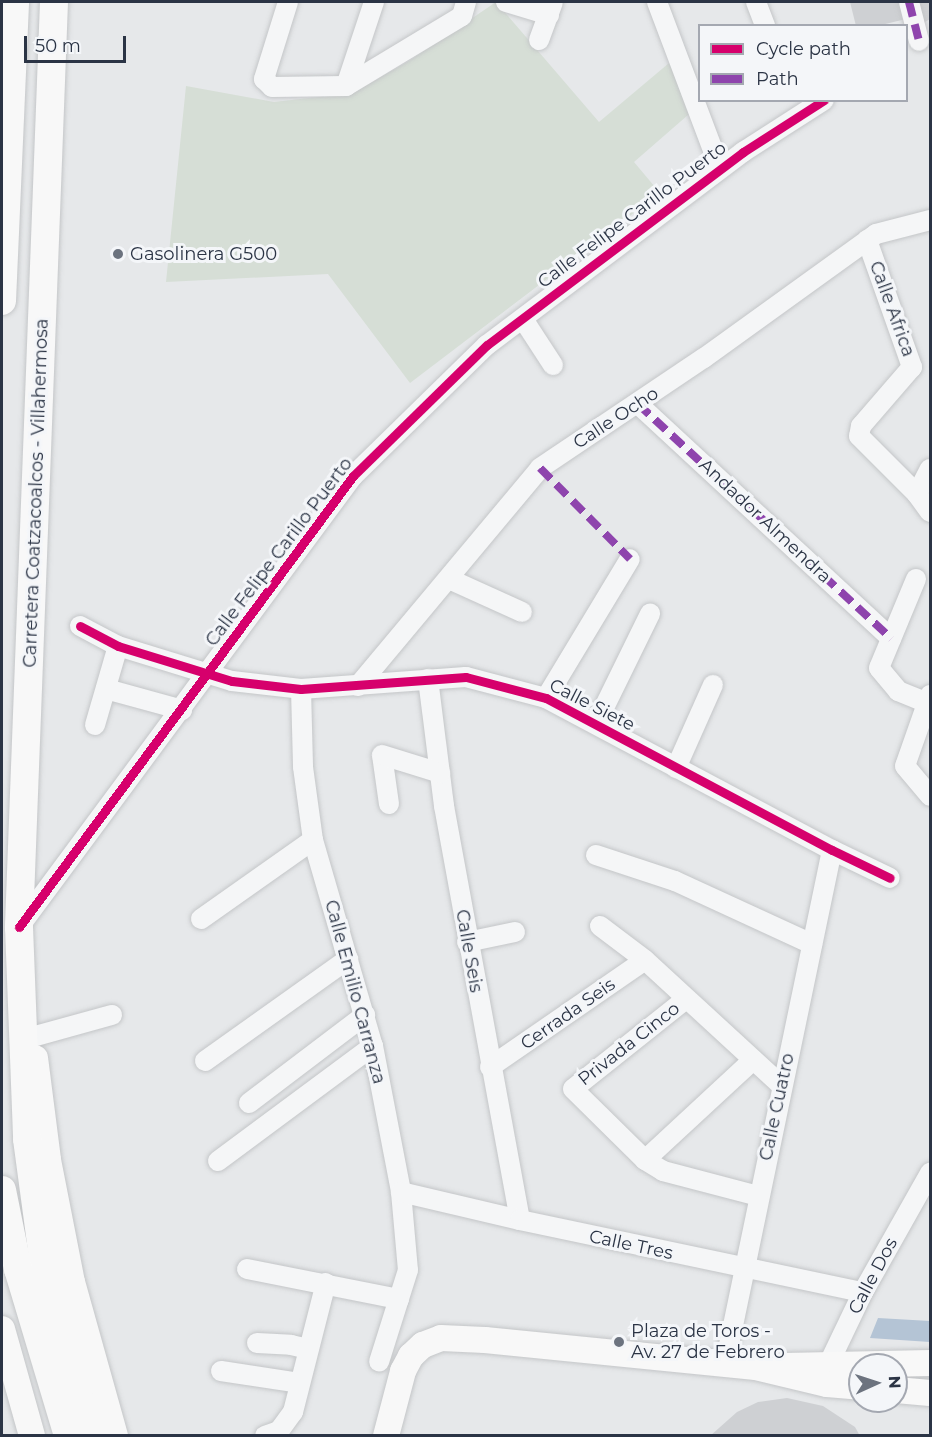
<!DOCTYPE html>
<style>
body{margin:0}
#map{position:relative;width:932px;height:1437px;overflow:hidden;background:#e6e8ea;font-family:Montserrat,sans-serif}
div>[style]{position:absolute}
.green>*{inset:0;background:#d6ded6}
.water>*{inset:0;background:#b4c4d5}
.building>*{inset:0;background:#ced0d3}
.roads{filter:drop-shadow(0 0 2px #c4c6c8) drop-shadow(0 0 2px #c4c6c8)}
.minor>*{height:20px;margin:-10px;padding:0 10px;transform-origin:10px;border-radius:10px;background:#f5f6f7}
.major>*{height:26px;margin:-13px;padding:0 13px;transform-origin:13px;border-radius:13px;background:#f8f8f8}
.highway>*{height:28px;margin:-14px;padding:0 14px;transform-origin:14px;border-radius:14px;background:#f8f8f8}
.quiet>*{height:8px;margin-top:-4px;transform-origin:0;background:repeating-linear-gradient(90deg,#8e44ad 0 15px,transparent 0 23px)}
.cycleway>*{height:9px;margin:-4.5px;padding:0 4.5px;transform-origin:4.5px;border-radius:4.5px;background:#d6006c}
.dots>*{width:16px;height:16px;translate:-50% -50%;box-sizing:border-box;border:3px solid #f4f6f9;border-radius:50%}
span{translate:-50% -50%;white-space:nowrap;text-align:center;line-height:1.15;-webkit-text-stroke:6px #f4f6f9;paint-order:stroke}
.street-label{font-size:18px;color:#2b3445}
.poi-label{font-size:18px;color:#2b3445}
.left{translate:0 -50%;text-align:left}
.frame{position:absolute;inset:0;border:3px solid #2b3445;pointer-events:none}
.legend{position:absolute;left:698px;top:24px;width:210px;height:78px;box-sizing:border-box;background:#f4f6f9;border:2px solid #a4a8b1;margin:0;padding:8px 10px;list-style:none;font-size:18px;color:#2b3445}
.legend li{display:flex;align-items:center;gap:12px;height:30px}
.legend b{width:30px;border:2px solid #a4a8b1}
.north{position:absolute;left:848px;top:1353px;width:60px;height:60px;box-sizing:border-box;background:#f4f6f9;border:2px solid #a4a8b1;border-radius:50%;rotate:87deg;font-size:16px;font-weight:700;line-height:24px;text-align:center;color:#2b3445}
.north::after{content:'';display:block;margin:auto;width:21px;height:27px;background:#6c737f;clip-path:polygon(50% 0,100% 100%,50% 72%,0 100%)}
.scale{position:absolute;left:24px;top:36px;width:102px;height:27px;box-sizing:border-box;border:3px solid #2b3445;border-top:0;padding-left:8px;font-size:18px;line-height:21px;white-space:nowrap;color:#2b3445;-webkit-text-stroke:4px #f4f6f9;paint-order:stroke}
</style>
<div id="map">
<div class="green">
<div style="clip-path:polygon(496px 2px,599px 122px,675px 58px,696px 108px,634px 162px,660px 193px,410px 383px,328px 274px,166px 282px,186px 86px,274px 102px,353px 93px,409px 61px)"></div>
</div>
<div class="water">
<div style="clip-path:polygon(878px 1318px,930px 1321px,930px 1342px,870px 1338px)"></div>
</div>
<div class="building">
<div style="clip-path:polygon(850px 2px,906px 2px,910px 18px,877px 26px,856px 26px)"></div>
<div style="clip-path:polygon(912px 2px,930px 2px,930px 19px,918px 26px)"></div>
<div style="clip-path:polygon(787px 1398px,823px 1406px,855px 1427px,860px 1436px,710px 1436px,737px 1412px,758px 1402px)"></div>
</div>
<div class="roads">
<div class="minor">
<div style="left:288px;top:2px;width:81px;rotate:107.3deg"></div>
<div style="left:264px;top:79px;width:11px;rotate:45deg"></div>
<div style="left:272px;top:87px;width:74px;rotate:-0.8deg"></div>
<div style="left:346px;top:86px;width:135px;rotate:-31.1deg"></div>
<div style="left:462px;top:16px;width:15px;rotate:-74deg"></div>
<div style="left:506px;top:2px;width:45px;rotate:16.8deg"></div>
<div style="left:657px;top:2px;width:178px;rotate:69.3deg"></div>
<div style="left:756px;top:2px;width:26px;rotate:69deg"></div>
<div style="left:909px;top:2px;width:40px;rotate:75.6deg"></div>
<div style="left:539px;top:40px;width:40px;rotate:-69.8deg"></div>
<div style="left:346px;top:86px;width:89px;rotate:-71.6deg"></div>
<div style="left:867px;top:240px;width:135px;rotate:70.5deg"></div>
<div style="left:912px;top:367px;width:78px;rotate:130.8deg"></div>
<div style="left:861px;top:426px;width:10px;rotate:101deg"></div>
<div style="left:859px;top:436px;width:82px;rotate:45deg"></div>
<div style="left:917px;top:494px;width:22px;rotate:54deg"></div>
<div style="left:523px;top:319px;width:55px;rotate:56.9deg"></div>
<div style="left:638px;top:404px;width:345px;rotate:42.8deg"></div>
<div style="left:917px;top:494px;width:28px;rotate:-63deg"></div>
<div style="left:449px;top:579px;width:80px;rotate:24.3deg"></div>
<div style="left:916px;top:579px;width:96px;rotate:112.6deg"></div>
<div style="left:879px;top:668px;width:30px;rotate:50deg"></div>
<div style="left:898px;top:691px;width:35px;rotate:22deg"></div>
<div style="left:80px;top:626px;width:43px;rotate:27.8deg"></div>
<div style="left:118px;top:646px;width:119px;rotate:17.1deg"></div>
<div style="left:232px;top:681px;width:69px;rotate:6.6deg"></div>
<div style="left:301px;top:689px;width:165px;rotate:-4.2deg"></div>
<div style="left:466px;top:677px;width:83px;rotate:14.7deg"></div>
<div style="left:546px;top:698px;width:324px;rotate:28deg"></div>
<div style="left:832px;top:850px;width:64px;rotate:25.8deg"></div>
<div style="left:428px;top:679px;width:128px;rotate:82.8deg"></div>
<div style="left:444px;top:806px;width:421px;rotate:79.6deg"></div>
<div style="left:358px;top:686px;width:284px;rotate:-50.1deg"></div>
<div style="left:540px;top:468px;width:197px;rotate:-33.9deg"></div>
<div style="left:704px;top:358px;width:212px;rotate:-35.8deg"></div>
<div style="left:876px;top:234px;width:56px;rotate:-14.5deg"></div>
<div style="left:106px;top:689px;width:79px;rotate:15.4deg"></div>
<div style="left:301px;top:689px;width:78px;rotate:88.5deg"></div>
<div style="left:303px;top:767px;width:74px;rotate:82.2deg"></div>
<div style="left:313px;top:840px;width:215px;rotate:73.8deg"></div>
<div style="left:373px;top:1046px;width:149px;rotate:79.1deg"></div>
<div style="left:401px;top:1192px;width:78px;rotate:84.9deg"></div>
<div style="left:408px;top:1270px;width:96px;rotate:107.5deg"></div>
<div style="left:930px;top:695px;width:75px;rotate:109.4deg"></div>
<div style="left:905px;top:766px;width:39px;rotate:50deg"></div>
<div style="left:546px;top:698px;width:162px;rotate:-58.9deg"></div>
<div style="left:596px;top:724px;width:123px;rotate:-63.9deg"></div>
<div style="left:95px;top:725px;width:82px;rotate:-73.8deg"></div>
<div style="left:676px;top:768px;width:91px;rotate:-66deg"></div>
<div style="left:389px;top:804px;width:49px;rotate:-98.1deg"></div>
<div style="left:382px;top:755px;width:61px;rotate:17.2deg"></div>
<div style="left:596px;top:855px;width:83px;rotate:18.2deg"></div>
<div style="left:675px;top:881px;width:151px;rotate:24.7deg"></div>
<div style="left:201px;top:919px;width:137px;rotate:-35.2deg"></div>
<div style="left:600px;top:926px;width:56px;rotate:37.1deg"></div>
<div style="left:645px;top:960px;width:186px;rotate:42.6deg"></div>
<div style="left:19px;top:927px;width:561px;rotate:-53.48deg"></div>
<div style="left:353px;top:476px;width:187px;rotate:-44.4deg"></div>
<div style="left:487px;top:345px;width:321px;rotate:-37deg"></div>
<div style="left:743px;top:152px;width:96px;rotate:-32.7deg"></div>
<div style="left:467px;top:942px;width:49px;rotate:-11.8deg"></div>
<div style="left:686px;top:999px;width:144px;rotate:141.5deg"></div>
<div style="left:573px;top:1089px;width:101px;rotate:44.6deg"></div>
<div style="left:645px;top:1160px;width:21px;rotate:31deg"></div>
<div style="left:663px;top:1171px;width:98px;rotate:14.7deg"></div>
<div style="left:32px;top:1037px;width:83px;rotate:-15.4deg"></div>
<div style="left:205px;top:1061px;width:176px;rotate:-35.5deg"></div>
<div style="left:490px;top:1067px;width:188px;rotate:-34.6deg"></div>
<div style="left:249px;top:1103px;width:146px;rotate:-37.2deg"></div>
<div style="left:645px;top:1160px;width:147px;rotate:-42.8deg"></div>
<div style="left:218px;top:1161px;width:193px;rotate:-36.6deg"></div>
<div style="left:401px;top:1192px;width:122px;rotate:13.2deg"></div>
<div style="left:520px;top:1220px;width:350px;rotate:11.9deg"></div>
<div style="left:247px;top:1269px;width:155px;rotate:11.2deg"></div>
<div style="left:257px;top:1343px;width:34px;rotate:3deg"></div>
<div style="left:291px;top:1345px;width:18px;rotate:13deg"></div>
<div style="left:725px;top:1364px;width:525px;rotate:-78.24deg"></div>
<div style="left:221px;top:1371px;width:79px;rotate:8.7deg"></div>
<div style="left:828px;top:1376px;width:13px;rotate:-86deg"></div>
<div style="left:829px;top:1363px;width:79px;rotate:-64.4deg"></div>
<div style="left:863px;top:1292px;width:137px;rotate:-60.6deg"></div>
<div style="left:265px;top:1436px;width:15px;rotate:-20deg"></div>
<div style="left:279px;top:1431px;width:24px;rotate:-54deg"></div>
<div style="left:293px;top:1412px;width:133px;rotate:-75.7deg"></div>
</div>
<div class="major">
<div style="left:35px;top:1058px;width:103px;rotate:82.7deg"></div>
<div style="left:48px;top:1160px;width:124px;rotate:78.9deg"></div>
<div style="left:72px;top:1282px;width:160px;rotate:74.4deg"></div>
<div style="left:2px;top:1329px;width:111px;rotate:74.3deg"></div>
<div style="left:784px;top:1366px;width:146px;rotate:-1.2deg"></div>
<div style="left:896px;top:1390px;width:34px;rotate:5deg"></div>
<div style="left:386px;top:1436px;width:67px;rotate:-75.3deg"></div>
<div style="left:403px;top:1371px;width:17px;rotate:-62deg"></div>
<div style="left:411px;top:1356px;width:16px;rotate:-43deg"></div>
<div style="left:423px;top:1345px;width:19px;rotate:-21deg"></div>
<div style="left:441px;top:1338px;width:44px;rotate:2.6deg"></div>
<div style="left:485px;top:1340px;width:272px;rotate:5.7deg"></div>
<div style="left:756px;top:1367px;width:73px;rotate:13.5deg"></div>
<div style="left:827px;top:1384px;width:33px;rotate:5deg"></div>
</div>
<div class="highway">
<div style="left:54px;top:2px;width:926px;rotate:92.17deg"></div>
<div style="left:19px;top:927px;width:212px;rotate:87.8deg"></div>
<div style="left:27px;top:1139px;width:134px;rotate:82.3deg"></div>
<div style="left:45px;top:1272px;width:130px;rotate:74.8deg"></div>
<div style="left:79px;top:1397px;width:41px;rotate:70.3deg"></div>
<div style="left:2px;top:301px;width:299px;rotate:-87.5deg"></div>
<div style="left:2px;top:1190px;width:81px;rotate:78.6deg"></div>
<div style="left:18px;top:1269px;width:174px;rotate:73.3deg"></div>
</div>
</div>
<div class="quiet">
<div style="left:909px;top:2px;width:40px;rotate:75.6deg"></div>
<div style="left:638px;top:404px;width:345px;rotate:42.8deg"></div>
<div style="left:540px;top:468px;width:128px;rotate:45.3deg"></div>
</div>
<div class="cycleway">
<div style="left:80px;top:626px;width:43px;rotate:27.8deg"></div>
<div style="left:118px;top:646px;width:119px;rotate:17.1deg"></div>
<div style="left:232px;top:681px;width:69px;rotate:6.6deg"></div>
<div style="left:301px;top:689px;width:165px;rotate:-4.2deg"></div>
<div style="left:466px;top:677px;width:83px;rotate:14.7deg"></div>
<div style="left:546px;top:698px;width:324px;rotate:28deg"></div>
<div style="left:832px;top:850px;width:64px;rotate:25.8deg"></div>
<div style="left:19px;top:927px;width:561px;rotate:-53.48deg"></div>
<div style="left:353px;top:476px;width:187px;rotate:-44.4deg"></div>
<div style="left:487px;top:345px;width:321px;rotate:-37deg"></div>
<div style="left:743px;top:152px;width:96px;rotate:-32.7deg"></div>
</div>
<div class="dots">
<div style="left:118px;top:254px;background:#6c737f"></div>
<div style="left:619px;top:1342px;background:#6c737f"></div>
</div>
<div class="street-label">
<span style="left:632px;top:215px;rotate:-37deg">Calle Felipe Carillo Puerto</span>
<span style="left:892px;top:309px;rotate:70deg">Calle Africa</span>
<span style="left:616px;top:418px;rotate:-33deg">Calle Ocho</span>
<span style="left:36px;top:493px;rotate:-88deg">Carretera Coatzacoalcos - Villahermosa</span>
<span style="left:765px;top:521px;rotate:43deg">Andador Almendra</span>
<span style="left:279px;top:552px;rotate:-53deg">Calle Felipe Carillo Puerto</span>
<span style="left:592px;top:705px;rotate:27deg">Calle Siete</span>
<span style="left:469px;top:951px;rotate:80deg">Calle Seis</span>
<span style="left:355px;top:992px;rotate:75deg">Calle Emilio Carranza</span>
<span style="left:568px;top:1014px;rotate:-35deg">Cerrada Seis</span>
<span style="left:629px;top:1044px;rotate:-38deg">Privada Cinco</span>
<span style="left:777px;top:1107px;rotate:-78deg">Calle Cuatro</span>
<span style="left:631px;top:1245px;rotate:12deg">Calle Tres</span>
<span style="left:873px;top:1276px;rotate:-62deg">Calle Dos</span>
</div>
<div class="poi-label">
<span class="left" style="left:130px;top:254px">Gasolinera G500</span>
<span class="left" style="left:631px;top:1342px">Plaza de Toros -<br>Av. 27 de Febrero</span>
</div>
<div class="frame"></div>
<ul class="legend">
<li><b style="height:8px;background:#d6006c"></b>Cycle path</li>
<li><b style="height:8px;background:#8e44ad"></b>Path</li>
</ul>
<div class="north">N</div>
<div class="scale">50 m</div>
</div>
